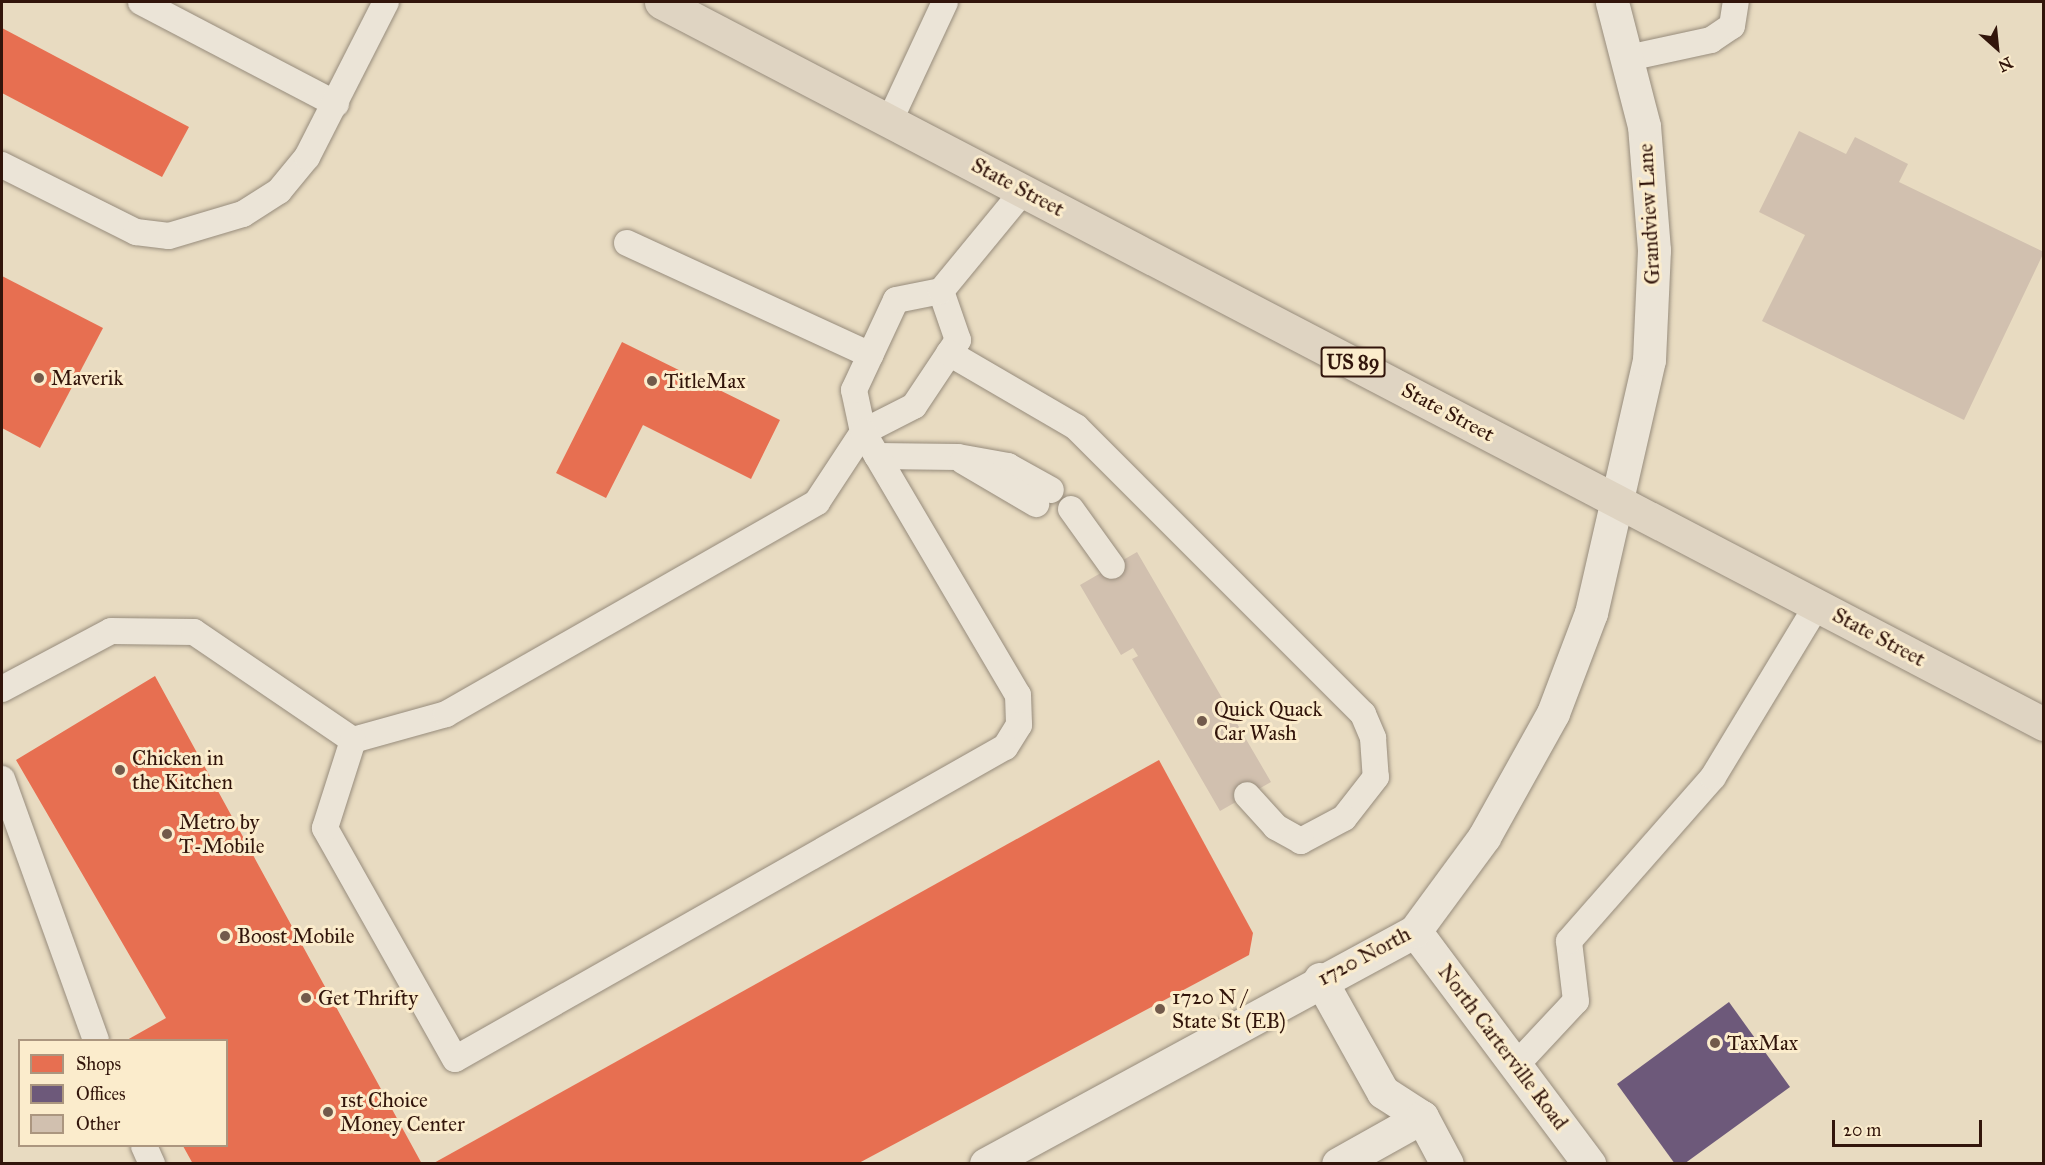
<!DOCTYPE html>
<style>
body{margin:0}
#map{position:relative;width:2045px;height:1165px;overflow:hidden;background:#e8dbc1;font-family:"IM FELL Great Primer",serif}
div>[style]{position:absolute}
.shops>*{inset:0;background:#e76f51}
.offices>*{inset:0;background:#6d597a}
.building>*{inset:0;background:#d1c0af}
.roads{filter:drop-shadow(0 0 2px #978c7c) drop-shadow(0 0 2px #978c7c)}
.service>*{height:26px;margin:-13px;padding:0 13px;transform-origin:13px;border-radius:13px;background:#ebe4d7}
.minor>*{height:33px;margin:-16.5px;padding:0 16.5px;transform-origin:16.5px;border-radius:16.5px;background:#ebe4d7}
.tertiary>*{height:33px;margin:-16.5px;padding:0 16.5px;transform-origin:16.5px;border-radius:16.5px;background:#ebe4d7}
.primary>*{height:33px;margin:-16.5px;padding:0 16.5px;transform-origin:16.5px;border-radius:16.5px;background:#dfd4c2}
.dots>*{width:16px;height:16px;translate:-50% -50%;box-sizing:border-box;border:3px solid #fbeccc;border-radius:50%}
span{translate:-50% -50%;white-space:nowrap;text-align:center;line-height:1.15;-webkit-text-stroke:6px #fbeccc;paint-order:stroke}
.shield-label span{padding:2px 4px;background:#fbeccc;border:2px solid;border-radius:4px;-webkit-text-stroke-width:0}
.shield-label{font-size:20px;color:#32150b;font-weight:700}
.street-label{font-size:21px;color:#32150b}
.poi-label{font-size:21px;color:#32150b}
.left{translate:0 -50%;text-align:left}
.frame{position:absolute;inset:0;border:3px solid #32150b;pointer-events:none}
.legend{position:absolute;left:18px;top:1039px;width:210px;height:108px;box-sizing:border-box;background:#fbeccc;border:2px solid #ab967f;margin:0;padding:8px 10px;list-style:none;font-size:18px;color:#32150b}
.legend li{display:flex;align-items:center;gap:12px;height:30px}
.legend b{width:30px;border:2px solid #ab967f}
.north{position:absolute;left:1967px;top:18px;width:60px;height:60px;-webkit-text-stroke:4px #fbeccc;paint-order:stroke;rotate:153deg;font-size:16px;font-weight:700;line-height:24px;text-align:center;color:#32150b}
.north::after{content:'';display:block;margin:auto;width:21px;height:27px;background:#32150b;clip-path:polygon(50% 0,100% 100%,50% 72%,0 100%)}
.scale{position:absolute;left:1832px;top:1120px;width:150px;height:27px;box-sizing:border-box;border:3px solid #32150b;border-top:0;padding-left:8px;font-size:18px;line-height:21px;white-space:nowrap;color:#32150b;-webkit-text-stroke:4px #fbeccc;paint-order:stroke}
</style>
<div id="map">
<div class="shops">
<div style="clip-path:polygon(2px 28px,189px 127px,162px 177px,2px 93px)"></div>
<div style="clip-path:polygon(2px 276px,103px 328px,40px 448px,2px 428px)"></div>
<div style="clip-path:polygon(622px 342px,780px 420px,751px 479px,643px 425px,606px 498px,556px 473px)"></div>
<div style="clip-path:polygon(155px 676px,422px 1164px,193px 1164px,183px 1146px,226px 1146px,226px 1040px,127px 1040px,166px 1018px,16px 760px)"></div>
<div style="clip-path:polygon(1159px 760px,1253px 933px,1249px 955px,857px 1164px,432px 1164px)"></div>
</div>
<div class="offices">
<div style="clip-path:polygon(1729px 1002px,1790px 1087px,1684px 1164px,1675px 1164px,1617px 1084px)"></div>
</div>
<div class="building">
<div style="clip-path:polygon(1799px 131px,1846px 154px,1855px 137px,1908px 164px,1899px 182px,2044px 252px,1964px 420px,1762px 321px,1805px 235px,1759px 212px)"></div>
<div style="clip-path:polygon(1137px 552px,1271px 782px,1220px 811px,1132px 659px,1138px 656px,1133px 648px,1121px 655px,1080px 585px)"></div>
</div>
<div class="roads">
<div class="service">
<div style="left:141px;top:2px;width:220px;rotate:27.6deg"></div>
<div style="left:1628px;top:58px;width:85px;rotate:-12.2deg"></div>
<div style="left:1711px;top:40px;width:25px;rotate:-34deg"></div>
<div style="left:1732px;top:26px;width:24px;rotate:-81deg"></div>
<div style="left:890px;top:120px;width:130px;rotate:-65deg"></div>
<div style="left:2px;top:165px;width:150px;rotate:26.6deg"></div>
<div style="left:136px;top:232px;width:33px;rotate:7deg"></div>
<div style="left:169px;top:236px;width:77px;rotate:-16.6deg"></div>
<div style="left:243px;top:214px;width:43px;rotate:-32.6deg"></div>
<div style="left:279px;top:191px;width:44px;rotate:-50.5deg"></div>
<div style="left:307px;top:157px;width:174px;rotate:-63deg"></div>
<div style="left:627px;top:243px;width:268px;rotate:24.7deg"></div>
<div style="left:941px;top:291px;width:52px;rotate:70.9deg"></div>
<div style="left:958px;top:340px;width:79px;rotate:123.7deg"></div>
<div style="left:914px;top:406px;width:57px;rotate:153deg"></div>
<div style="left:863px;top:432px;width:43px;rotate:-102.1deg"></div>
<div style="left:854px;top:390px;width:99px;rotate:-65deg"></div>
<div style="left:896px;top:300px;width:46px;rotate:-11.3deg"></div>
<div style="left:941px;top:291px;width:131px;rotate:-50.6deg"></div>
<div style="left:949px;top:353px;width:147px;rotate:30.2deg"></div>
<div style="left:1076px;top:427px;width:406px;rotate:45deg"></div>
<div style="left:1363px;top:714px;width:26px;rotate:67deg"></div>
<div style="left:1373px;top:738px;width:39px;rotate:86deg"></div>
<div style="left:1376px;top:777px;width:52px;rotate:128deg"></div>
<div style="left:1344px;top:818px;width:49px;rotate:151.9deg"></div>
<div style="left:1301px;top:841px;width:29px;rotate:-151deg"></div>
<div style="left:1276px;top:827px;width:43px;rotate:-132.2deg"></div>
<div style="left:877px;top:456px;width:81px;rotate:0.7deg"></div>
<div style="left:958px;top:457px;width:51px;rotate:10.2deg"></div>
<div style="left:1008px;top:466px;width:49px;rotate:29.2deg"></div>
<div style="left:963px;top:461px;width:85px;rotate:30.5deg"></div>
<div style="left:1071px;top:509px;width:70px;rotate:54.3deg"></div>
<div style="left:2px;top:689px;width:123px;rotate:-28deg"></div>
<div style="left:111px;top:631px;width:83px;rotate:0.7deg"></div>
<div style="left:194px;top:632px;width:192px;rotate:34.2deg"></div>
<div style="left:353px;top:740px;width:97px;rotate:-15.6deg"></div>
<div style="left:446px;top:714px;width:427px;rotate:-29.7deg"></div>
<div style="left:817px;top:502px;width:84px;rotate:-56.7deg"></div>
<div style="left:863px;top:432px;width:305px;rotate:59.5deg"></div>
<div style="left:1018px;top:695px;width:30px;rotate:88deg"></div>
<div style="left:1019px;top:725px;width:26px;rotate:122deg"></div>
<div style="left:1005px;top:747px;width:632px;rotate:150.43deg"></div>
<div style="left:455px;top:1059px;width:265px;rotate:-119.4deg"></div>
<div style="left:325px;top:828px;width:92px;rotate:-72.3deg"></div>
<div style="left:2px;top:779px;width:277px;rotate:70.2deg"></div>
<div style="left:1517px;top:1064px;width:86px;rotate:-46.9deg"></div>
<div style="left:1576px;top:1001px;width:60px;rotate:-96.7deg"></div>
<div style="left:1569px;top:941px;width:218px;rotate:-48.7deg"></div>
<div style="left:1713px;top:777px;width:201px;rotate:-58.8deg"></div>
<div style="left:144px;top:1146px;width:20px;rotate:66deg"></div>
</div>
<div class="minor">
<div style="left:1320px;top:979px;width:129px;rotate:60.9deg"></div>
<div style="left:1383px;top:1092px;width:46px;rotate:32.7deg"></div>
<div style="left:1422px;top:1117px;width:96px;rotate:150.8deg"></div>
<div style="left:1422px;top:1117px;width:53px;rotate:62deg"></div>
</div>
<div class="tertiary">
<div style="left:1415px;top:931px;width:291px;rotate:53.2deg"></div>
<div style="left:986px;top:1164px;width:488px;rotate:-28.5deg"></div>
<div style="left:1415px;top:931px;width:117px;rotate:-53.7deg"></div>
<div style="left:1484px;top:837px;width:142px;rotate:-60.9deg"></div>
<div style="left:1553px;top:713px;width:107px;rotate:-69.2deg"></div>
<div style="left:1591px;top:613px;width:260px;rotate:-77.1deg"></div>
<div style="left:1649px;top:360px;width:110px;rotate:-87.4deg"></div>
<div style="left:1654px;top:250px;width:124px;rotate:-94.6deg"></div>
<div style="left:1644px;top:126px;width:128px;rotate:-104.5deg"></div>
</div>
<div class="primary">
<div style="left:661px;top:2px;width:1560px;rotate:27.57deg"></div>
</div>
</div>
<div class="dots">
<div style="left:39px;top:378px;background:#725a4b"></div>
<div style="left:652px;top:381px;background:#725a4b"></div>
<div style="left:1202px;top:721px;background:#725a4b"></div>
<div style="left:120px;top:770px;background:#725a4b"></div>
<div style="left:167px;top:834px;background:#725a4b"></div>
<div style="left:225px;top:936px;background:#725a4b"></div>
<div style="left:306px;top:998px;background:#725a4b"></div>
<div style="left:1160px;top:1009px;background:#725a4b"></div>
<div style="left:1715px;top:1043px;background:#725a4b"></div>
<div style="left:328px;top:1112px;background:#725a4b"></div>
</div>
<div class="shield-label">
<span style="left:1353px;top:362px">US 89</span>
</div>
<div class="street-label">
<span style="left:1018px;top:187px;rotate:28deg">State Street</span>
<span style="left:1649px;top:214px;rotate:-93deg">Grandview Lane</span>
<span style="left:1448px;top:412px;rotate:28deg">State Street</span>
<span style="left:1879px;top:637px;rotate:28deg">State Street</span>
<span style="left:1364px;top:956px;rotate:-28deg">1720 North</span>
<span style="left:1503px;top:1047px;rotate:53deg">North Carterville Road</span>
</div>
<div class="poi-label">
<span class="left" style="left:51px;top:378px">Maverik</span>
<span class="left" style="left:664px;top:381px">TitleMax</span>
<span class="left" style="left:1214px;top:721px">Quick Quack<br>Car Wash</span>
<span class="left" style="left:132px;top:770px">Chicken in<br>the Kitchen</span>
<span class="left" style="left:179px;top:834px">Metro by<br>T-Mobile</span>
<span class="left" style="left:237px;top:936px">Boost Mobile</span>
<span class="left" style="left:1172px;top:1009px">1720 N /<br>State St (EB)</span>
<span class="left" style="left:318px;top:998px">Get Thrifty</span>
<span class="left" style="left:1727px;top:1043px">TaxMax</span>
<span class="left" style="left:340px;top:1112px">1st Choice<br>Money Center</span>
</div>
<div class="frame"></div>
<ul class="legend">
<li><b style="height:16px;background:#e76f51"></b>Shops</li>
<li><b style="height:16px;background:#6d597a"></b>Offices</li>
<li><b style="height:16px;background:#d1c0af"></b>Other</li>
</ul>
<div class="north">N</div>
<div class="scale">20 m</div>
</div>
